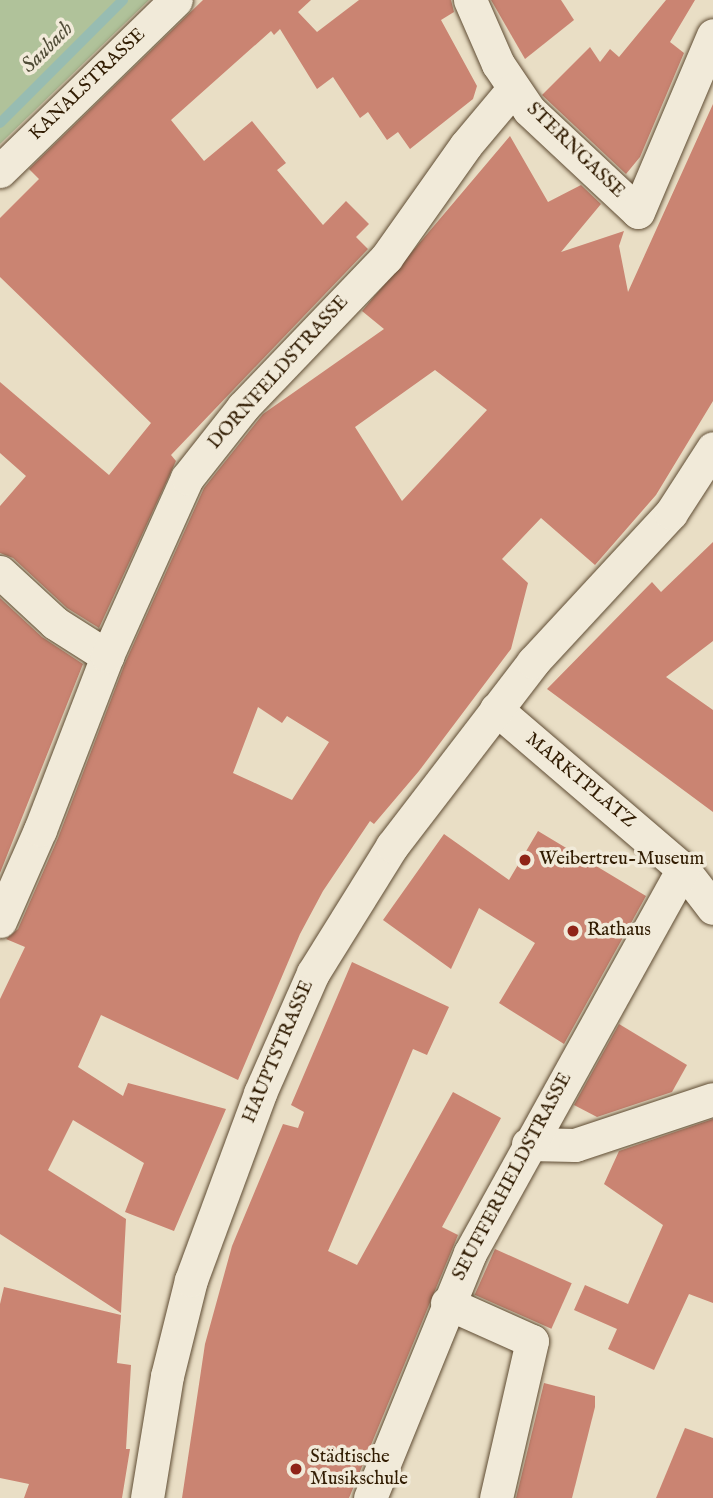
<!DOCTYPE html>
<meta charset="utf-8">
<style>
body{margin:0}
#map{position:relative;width:713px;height:1498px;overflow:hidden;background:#e9dec5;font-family:"IM FELL English",serif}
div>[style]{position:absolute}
.green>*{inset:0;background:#b0c29a}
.stream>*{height:10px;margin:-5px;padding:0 5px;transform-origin:5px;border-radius:5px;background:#97bcb2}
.building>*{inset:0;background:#ca8472;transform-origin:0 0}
.roads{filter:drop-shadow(0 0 2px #5f4c33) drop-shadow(0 0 2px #5f4c33)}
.minor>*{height:33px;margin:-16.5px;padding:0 16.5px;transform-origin:16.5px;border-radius:16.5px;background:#f1ead9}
.dots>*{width:19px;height:19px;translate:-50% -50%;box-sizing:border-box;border:4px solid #f1ead9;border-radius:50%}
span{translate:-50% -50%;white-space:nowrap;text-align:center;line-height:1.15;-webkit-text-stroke:7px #f1ead9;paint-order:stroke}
.street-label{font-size:19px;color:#311c02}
.poi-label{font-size:19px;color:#311c02}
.left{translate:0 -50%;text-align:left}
.water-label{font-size:21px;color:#504c37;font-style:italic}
</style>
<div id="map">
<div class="green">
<div style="clip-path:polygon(0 0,149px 0,0 144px)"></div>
</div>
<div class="stream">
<div style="left:0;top:123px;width:174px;rotate:-45deg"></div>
</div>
<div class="building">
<div style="clip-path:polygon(203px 0,311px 0,298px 12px,317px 32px,359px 0,451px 0,454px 12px,441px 20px,477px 86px,473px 99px,410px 149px,398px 132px,387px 140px,368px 112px,360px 118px,333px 77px,317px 89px,280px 29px,274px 35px,271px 31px,171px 120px,204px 161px,252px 121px,286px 163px,277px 170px,323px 225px,346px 201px,369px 224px,356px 237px,368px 249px,171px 455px,176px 461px,99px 628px,67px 608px,13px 558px,0 553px,0 506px,26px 476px,0 453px,0 382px,109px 475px,151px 423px,0 277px,0 218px,39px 179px,29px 169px)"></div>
<div style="clip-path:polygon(491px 0,561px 0,574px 20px,525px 59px)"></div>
<div style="clip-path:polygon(666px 0,695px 0,670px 42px,684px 53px,640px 157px,626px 174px,542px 95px,590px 47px,600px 62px,610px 49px,619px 57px)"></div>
<div style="clip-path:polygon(evenodd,713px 104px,713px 401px,656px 495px,595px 565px,541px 518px,502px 559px,528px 583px,511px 649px,419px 771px,374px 824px,370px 821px,323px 891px,300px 934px,238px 1080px,101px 1015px,78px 1067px,123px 1096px,128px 1083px,226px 1109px,174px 1231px,125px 1212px,144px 1163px,73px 1120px,48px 1170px,126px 1219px,121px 1313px,0 1234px,0 999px,25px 947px,6px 939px,18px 929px,58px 838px,125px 663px,204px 488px,263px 414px,384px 329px,362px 311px,510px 136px,548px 202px,581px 185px,601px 204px,561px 252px,624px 231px,619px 246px,628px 292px,713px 104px,435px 370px,487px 410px,402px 501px,355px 427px,435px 370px,713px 104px,258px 707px,282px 723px,287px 716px,329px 742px,292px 800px,233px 773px,258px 707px)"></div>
<div style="clip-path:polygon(713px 542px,713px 641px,666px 677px,713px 710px,713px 812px,547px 689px,652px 582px,661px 592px)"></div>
<div style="clip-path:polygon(0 598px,42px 637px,83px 664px,0 873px)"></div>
<div style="clip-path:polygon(538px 831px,646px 896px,564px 1044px,499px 1003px,535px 943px,479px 908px,451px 969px,383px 920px,444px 834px,509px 880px)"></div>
<div style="clip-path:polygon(352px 962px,449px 1007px,427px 1055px,413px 1049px,328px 1251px,357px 1265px,453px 1092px,501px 1118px,442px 1227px,458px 1235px,349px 1498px,182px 1498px,205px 1344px,232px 1246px,283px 1124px,298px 1128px,304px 1112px,291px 1105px)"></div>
<div style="clip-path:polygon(619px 1024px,687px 1065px,672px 1092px,597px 1117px,574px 1105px)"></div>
<div style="clip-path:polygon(713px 1119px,713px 1303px,689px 1294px,654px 1370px,608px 1349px,617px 1329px,574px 1310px,585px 1285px,628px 1304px,663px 1225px,604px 1184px,619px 1151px)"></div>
<div style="left:495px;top:1249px;width:84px;height:50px;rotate:24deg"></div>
<div style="clip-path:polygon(4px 1287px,121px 1315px,117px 1363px,131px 1365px,126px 1449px,130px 1449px,122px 1498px,24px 1498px,29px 1484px,0 1478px,0 1304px)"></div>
<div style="clip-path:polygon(544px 1383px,595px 1396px,595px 1407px,572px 1498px,516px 1498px)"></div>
<div style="clip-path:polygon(685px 1428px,713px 1438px,713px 1498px,656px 1498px)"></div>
</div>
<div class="roads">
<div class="minor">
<div style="left:470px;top:0;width:70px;rotate:66.4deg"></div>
<div style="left:498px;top:64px;width:55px;rotate:56deg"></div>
<div style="left:529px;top:110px;width:149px;rotate:43.1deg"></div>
<div style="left:638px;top:212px;width:192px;rotate:-67deg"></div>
<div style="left:0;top:171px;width:245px;rotate:-44.2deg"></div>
<div style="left:0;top:572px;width:75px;rotate:42.8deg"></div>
<div style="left:55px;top:623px;width:62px;rotate:32.4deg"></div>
<div style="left:496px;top:709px;width:246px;rotate:40.6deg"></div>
<div style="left:683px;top:869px;width:49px;rotate:52.4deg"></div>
<div style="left:0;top:921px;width:99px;rotate:-66.3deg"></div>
<div style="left:40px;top:830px;width:186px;rotate:-68.9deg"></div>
<div style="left:107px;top:656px;width:195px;rotate:-65.8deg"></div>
<div style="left:187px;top:478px;width:90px;rotate:-51.7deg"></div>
<div style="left:243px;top:407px;width:207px;rotate:-46.2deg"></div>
<div style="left:386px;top:258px;width:138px;rotate:-54.7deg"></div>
<div style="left:466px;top:145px;width:73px;rotate:-50deg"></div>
<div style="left:528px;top:1144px;width:47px;rotate:1.2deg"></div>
<div style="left:575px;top:1145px;width:145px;rotate:-18.4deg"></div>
<div style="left:447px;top:1303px;width:93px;rotate:24.1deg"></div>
<div style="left:532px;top:1341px;width:161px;rotate:102.9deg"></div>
<div style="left:147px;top:1498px;width:124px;rotate:-80.7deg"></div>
<div style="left:167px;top:1376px;width:99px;rotate:-76deg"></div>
<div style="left:191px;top:1280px;width:199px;rotate:-69.7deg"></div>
<div style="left:260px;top:1093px;width:131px;rotate:-66.2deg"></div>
<div style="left:313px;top:973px;width:150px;rotate:-58.1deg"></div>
<div style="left:392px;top:846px;width:232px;rotate:-52.5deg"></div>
<div style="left:533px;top:662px;width:203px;rotate:-47.2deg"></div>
<div style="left:671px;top:513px;width:77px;rotate:-57.1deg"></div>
<div style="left:370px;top:1498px;width:265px;rotate:-67.8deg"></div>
<div style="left:470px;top:1253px;width:439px;rotate:-61deg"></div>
</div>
</div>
<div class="dots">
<div style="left:525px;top:860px;background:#8f2418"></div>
<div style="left:573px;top:931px;background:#8f2418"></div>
<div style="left:296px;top:1469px;background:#8f2418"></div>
</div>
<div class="street-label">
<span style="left:88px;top:85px;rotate:-44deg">KANALSTRASSE</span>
<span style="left:575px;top:151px;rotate:44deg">STERNGASSE</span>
<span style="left:279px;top:373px;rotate:-48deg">DORNFELDSTRASSE</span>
<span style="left:580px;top:781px;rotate:40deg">MARKTPLATZ</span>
<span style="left:279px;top:1052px;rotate:-67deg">HAUPTSTRASSE</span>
<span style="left:513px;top:1177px;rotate:-62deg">SEUFFERHELDSTRASSE</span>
</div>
<div class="poi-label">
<span class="left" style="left:539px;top:860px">Weibertreu-Museum</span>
<span class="left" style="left:587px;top:931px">Rathaus</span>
<span class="left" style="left:310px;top:1469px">Städtische<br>Musikschule</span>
</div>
<div class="water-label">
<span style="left:48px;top:48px;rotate:-45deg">Saubach</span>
</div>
</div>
